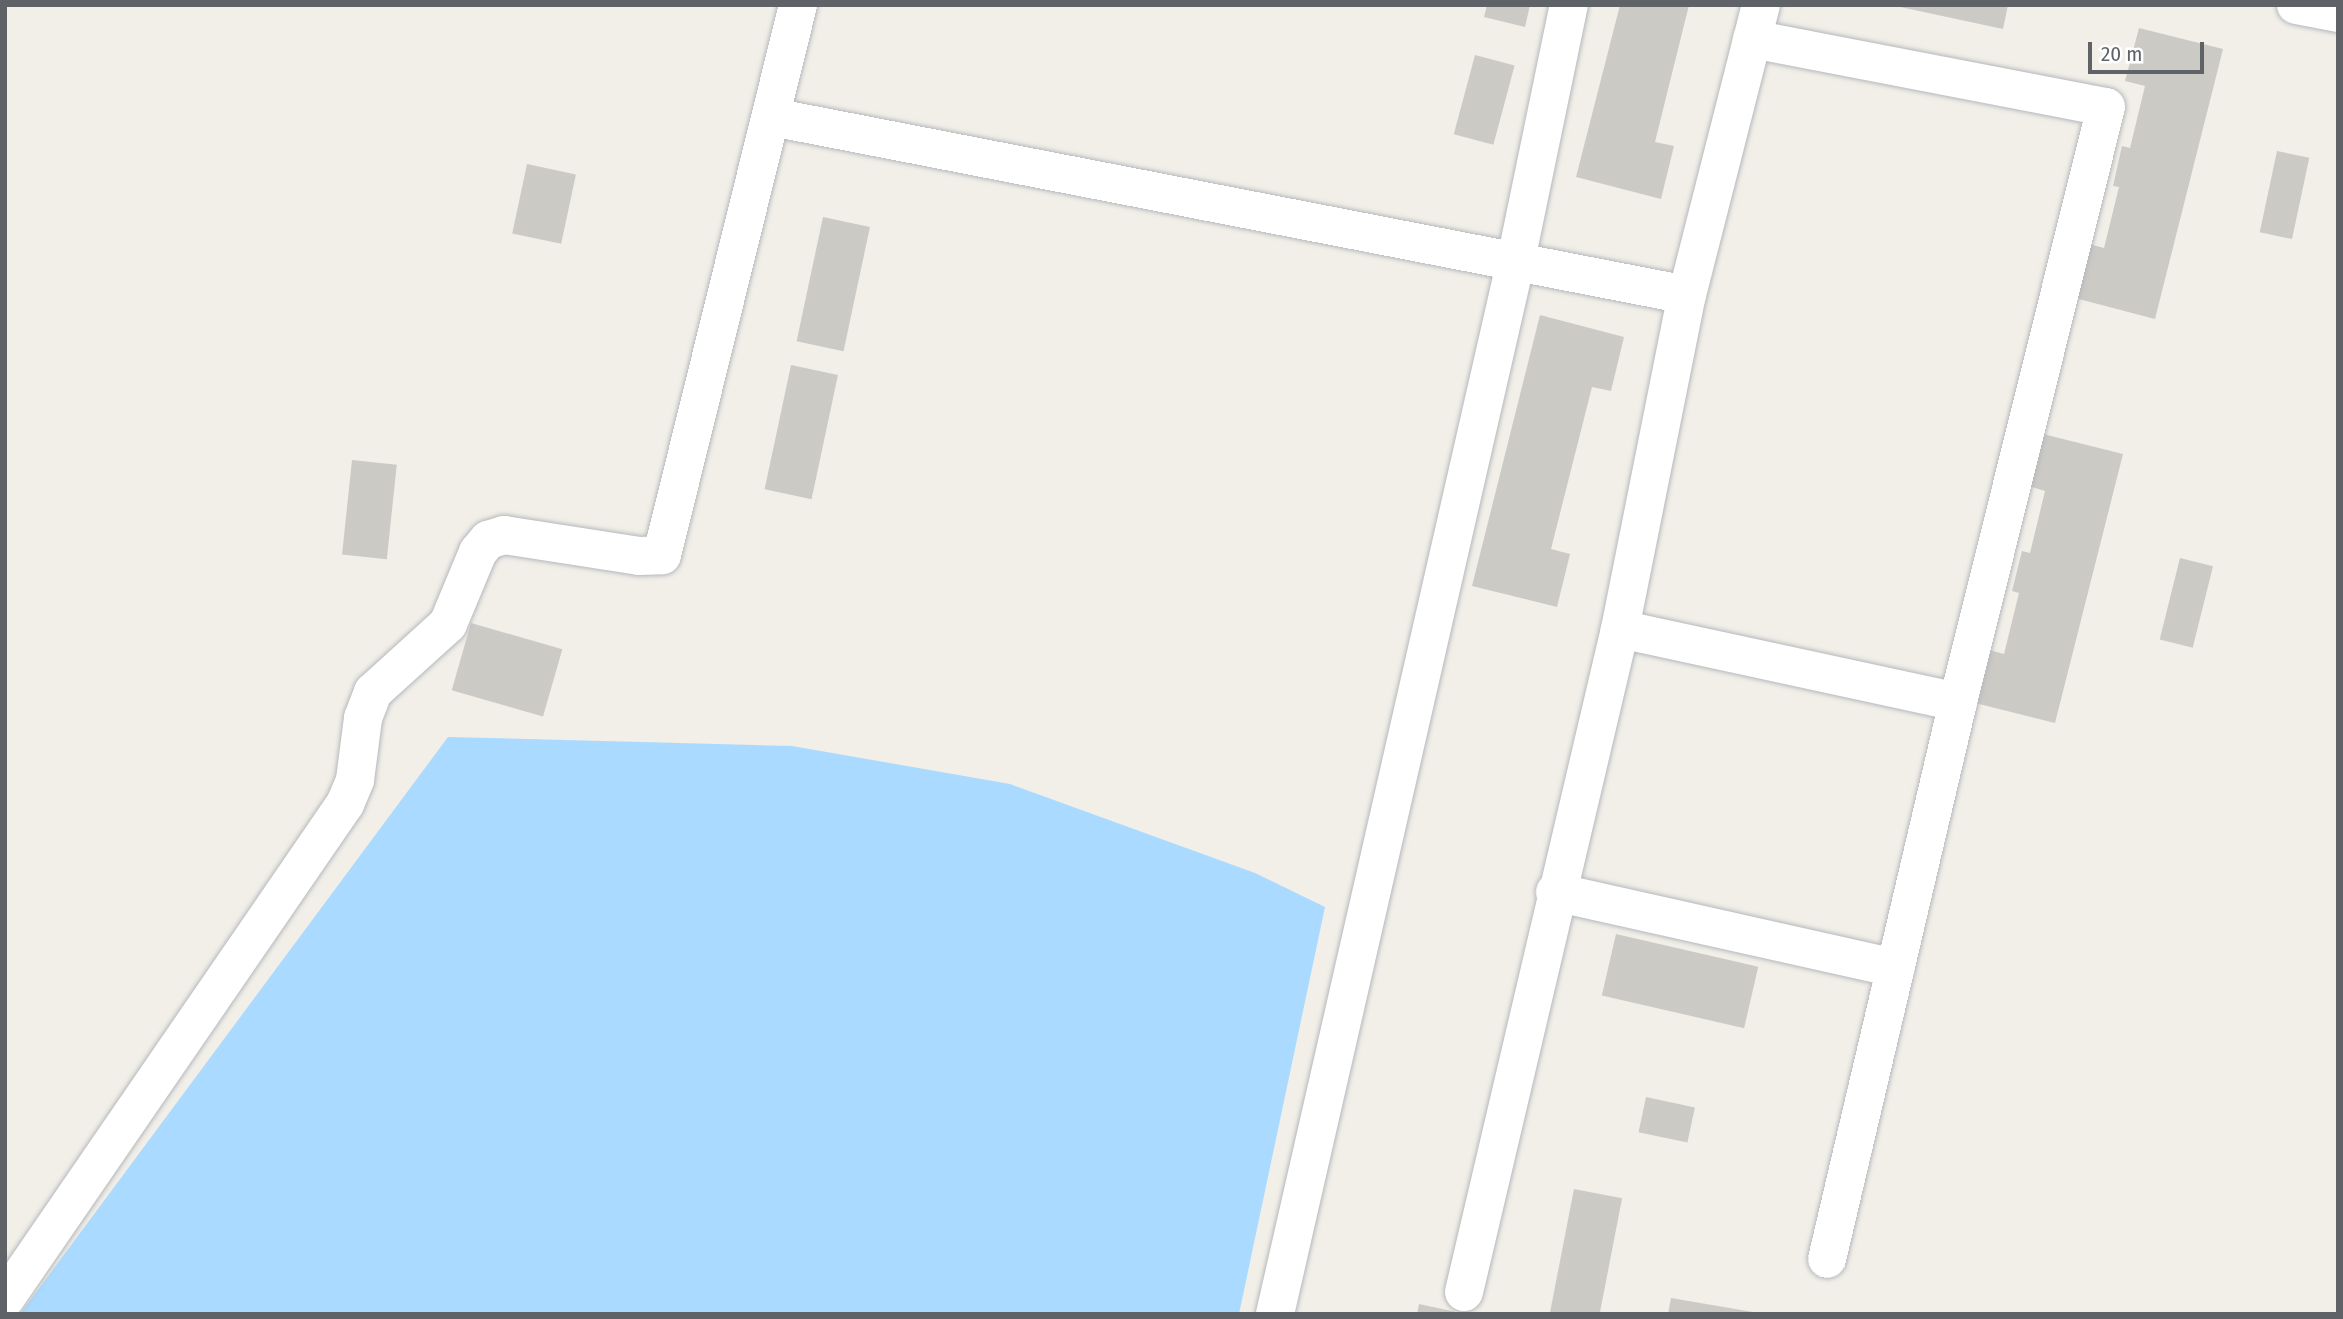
<!DOCTYPE html>
<style>
body{margin:0}
#map{position:relative;width:2343px;height:1319px;overflow:hidden;background:#f1efe8;font-family:"Fira Sans Condensed",sans-serif}
div>[style]{position:absolute}
.water>*{inset:0;background:#aadaff}
.building>*{inset:0;background:#cccac5;transform-origin:0 0}
.roads{filter:drop-shadow(0 0 2px #b5b8bc) drop-shadow(0 0 2px #b5b8bc)}
.minor>*{height:38px;margin:-19px;padding:0 19px;transform-origin:19px;border-radius:19px;background:#fff}
span{translate:-50% -50%;white-space:nowrap;text-align:center;line-height:1.15;-webkit-text-stroke:5px #fff;paint-order:stroke}
.frame{position:absolute;inset:0;border:7px solid #5f6368;pointer-events:none}
.scale{position:absolute;left:2088px;top:42px;width:116px;height:32px;box-sizing:border-box;border:4px solid #5f6368;border-top:0;padding-left:9px;font-size:21px;line-height:24px;white-space:nowrap;color:#5f6368;-webkit-text-stroke:5px #fff;paint-order:stroke}
</style>
<div id="map">
<div class="water">
<div style="clip-path:polygon(448px 737px,792px 746px,1010px 784px,1255px 873px,1325px 907px,1239px 1314px,20px 1314px)"></div>
</div>
<div class="building">
<div style="clip-path:polygon(1487px 5px,1530px 5px,1525px 27px,1484px 17px)"></div>
<div style="clip-path:polygon(1620px 5px,1689px 5px,1655px 142px,1674px 146px,1661px 199px,1576px 177px)"></div>
<div style="clip-path:polygon(1891px 5px,2008px 5px,2003px 29px)"></div>
<div style="clip-path:polygon(2139px 28px,2223px 49px,2155px 319px,2071px 297px,2085px 243px,2104px 248px,2119px 187px,2113px 186px,2122px 146px,2130px 148px,2145px 86px,2125px 81px)"></div>
<div style="left:1475px;top:55px;width:41px;height:82px;rotate:15deg"></div>
<div style="left:2277px;top:151px;width:33px;height:83px;rotate:12deg"></div>
<div style="left:527px;top:164px;width:50px;height:71px;rotate:12deg"></div>
<div style="left:823px;top:217px;width:48px;height:127px;rotate:12deg"></div>
<div style="clip-path:polygon(1540px 315px,1624px 337px,1611px 391px,1592px 387px,1551px 549px,1570px 554px,1557px 607px,1472px 586px)"></div>
<div style="left:791px;top:365px;width:48px;height:127px;rotate:12deg"></div>
<div style="clip-path:polygon(2039px 433px,2123px 454px,2055px 723px,1971px 702px,1985px 649px,2004px 654px,2019px 593px,2012px 591px,2022px 551px,2030px 553px,2045px 491px,2025px 485px)"></div>
<div style="left:352px;top:460px;width:45px;height:95px;rotate:6deg"></div>
<div style="left:2180px;top:558px;width:34px;height:84px;rotate:14deg"></div>
<div style="left:471px;top:623px;width:95px;height:70px;rotate:16deg"></div>
<div style="left:1616px;top:934px;width:146px;height:63px;rotate:13deg"></div>
<div style="left:1646px;top:1097px;width:50px;height:36px;rotate:12deg"></div>
<div style="left:1574px;top:1189px;width:49px;height:127px;rotate:11deg"></div>
<div style="clip-path:polygon(1671px 1298px,1753px 1312px,1753px 1314px,1668px 1314px)"></div>
<div style="clip-path:polygon(1419px 1304px,1461px 1313px,1461px 1314px,1417px 1314px)"></div>
</div>
<div class="roads">
<div class="minor">
<div style="left:2296px;top:5px;width:43px;rotate:10.8deg"></div>
<div style="left:1752px;top:39px;width:360px;rotate:10.9deg"></div>
<div style="left:2106px;top:107px;width:613px;rotate:103.97deg"></div>
<div style="left:1958px;top:702px;width:572px;rotate:103.23deg"></div>
<div style="left:772px;top:117px;width:932px;rotate:11.01deg"></div>
<div style="left:1620px;top:629px;width:346px;rotate:12.2deg"></div>
<div style="left:1555px;top:892px;width:349px;rotate:12.6deg"></div>
<div style="left:1464px;top:1292px;width:681px;rotate:-76.76deg"></div>
<div style="left:1620px;top:629px;width:341px;rotate:-78.7deg"></div>
<div style="left:1687px;top:295px;width:299px;rotate:-75.7deg"></div>
<div style="left:5px;top:1299px;width:601px;rotate:-55.52deg"></div>
<div style="left:345px;top:804px;width:26px;rotate:-67deg"></div>
<div style="left:355px;top:780px;width:63px;rotate:-82.6deg"></div>
<div style="left:363px;top:718px;width:28px;rotate:-69deg"></div>
<div style="left:373px;top:692px;width:101px;rotate:-42.2deg"></div>
<div style="left:448px;top:624px;width:78px;rotate:-67.4deg"></div>
<div style="left:478px;top:552px;width:16px;rotate:-50deg"></div>
<div style="left:488px;top:540px;width:17px;rotate:-17deg"></div>
<div style="left:504px;top:535px;width:137px;rotate:8.8deg"></div>
<div style="left:639px;top:556px;width:23px;rotate:-2deg"></div>
<div style="left:662px;top:555px;width:567px;rotate:-76.11deg"></div>
<div style="left:1275px;top:1314px;width:1081px;rotate:-77.12deg"></div>
<div style="left:1516px;top:260px;width:260px;rotate:-78.3deg"></div>
</div>
</div>
<div class="frame"></div>
<div class="scale">20 m</div>
</div>
